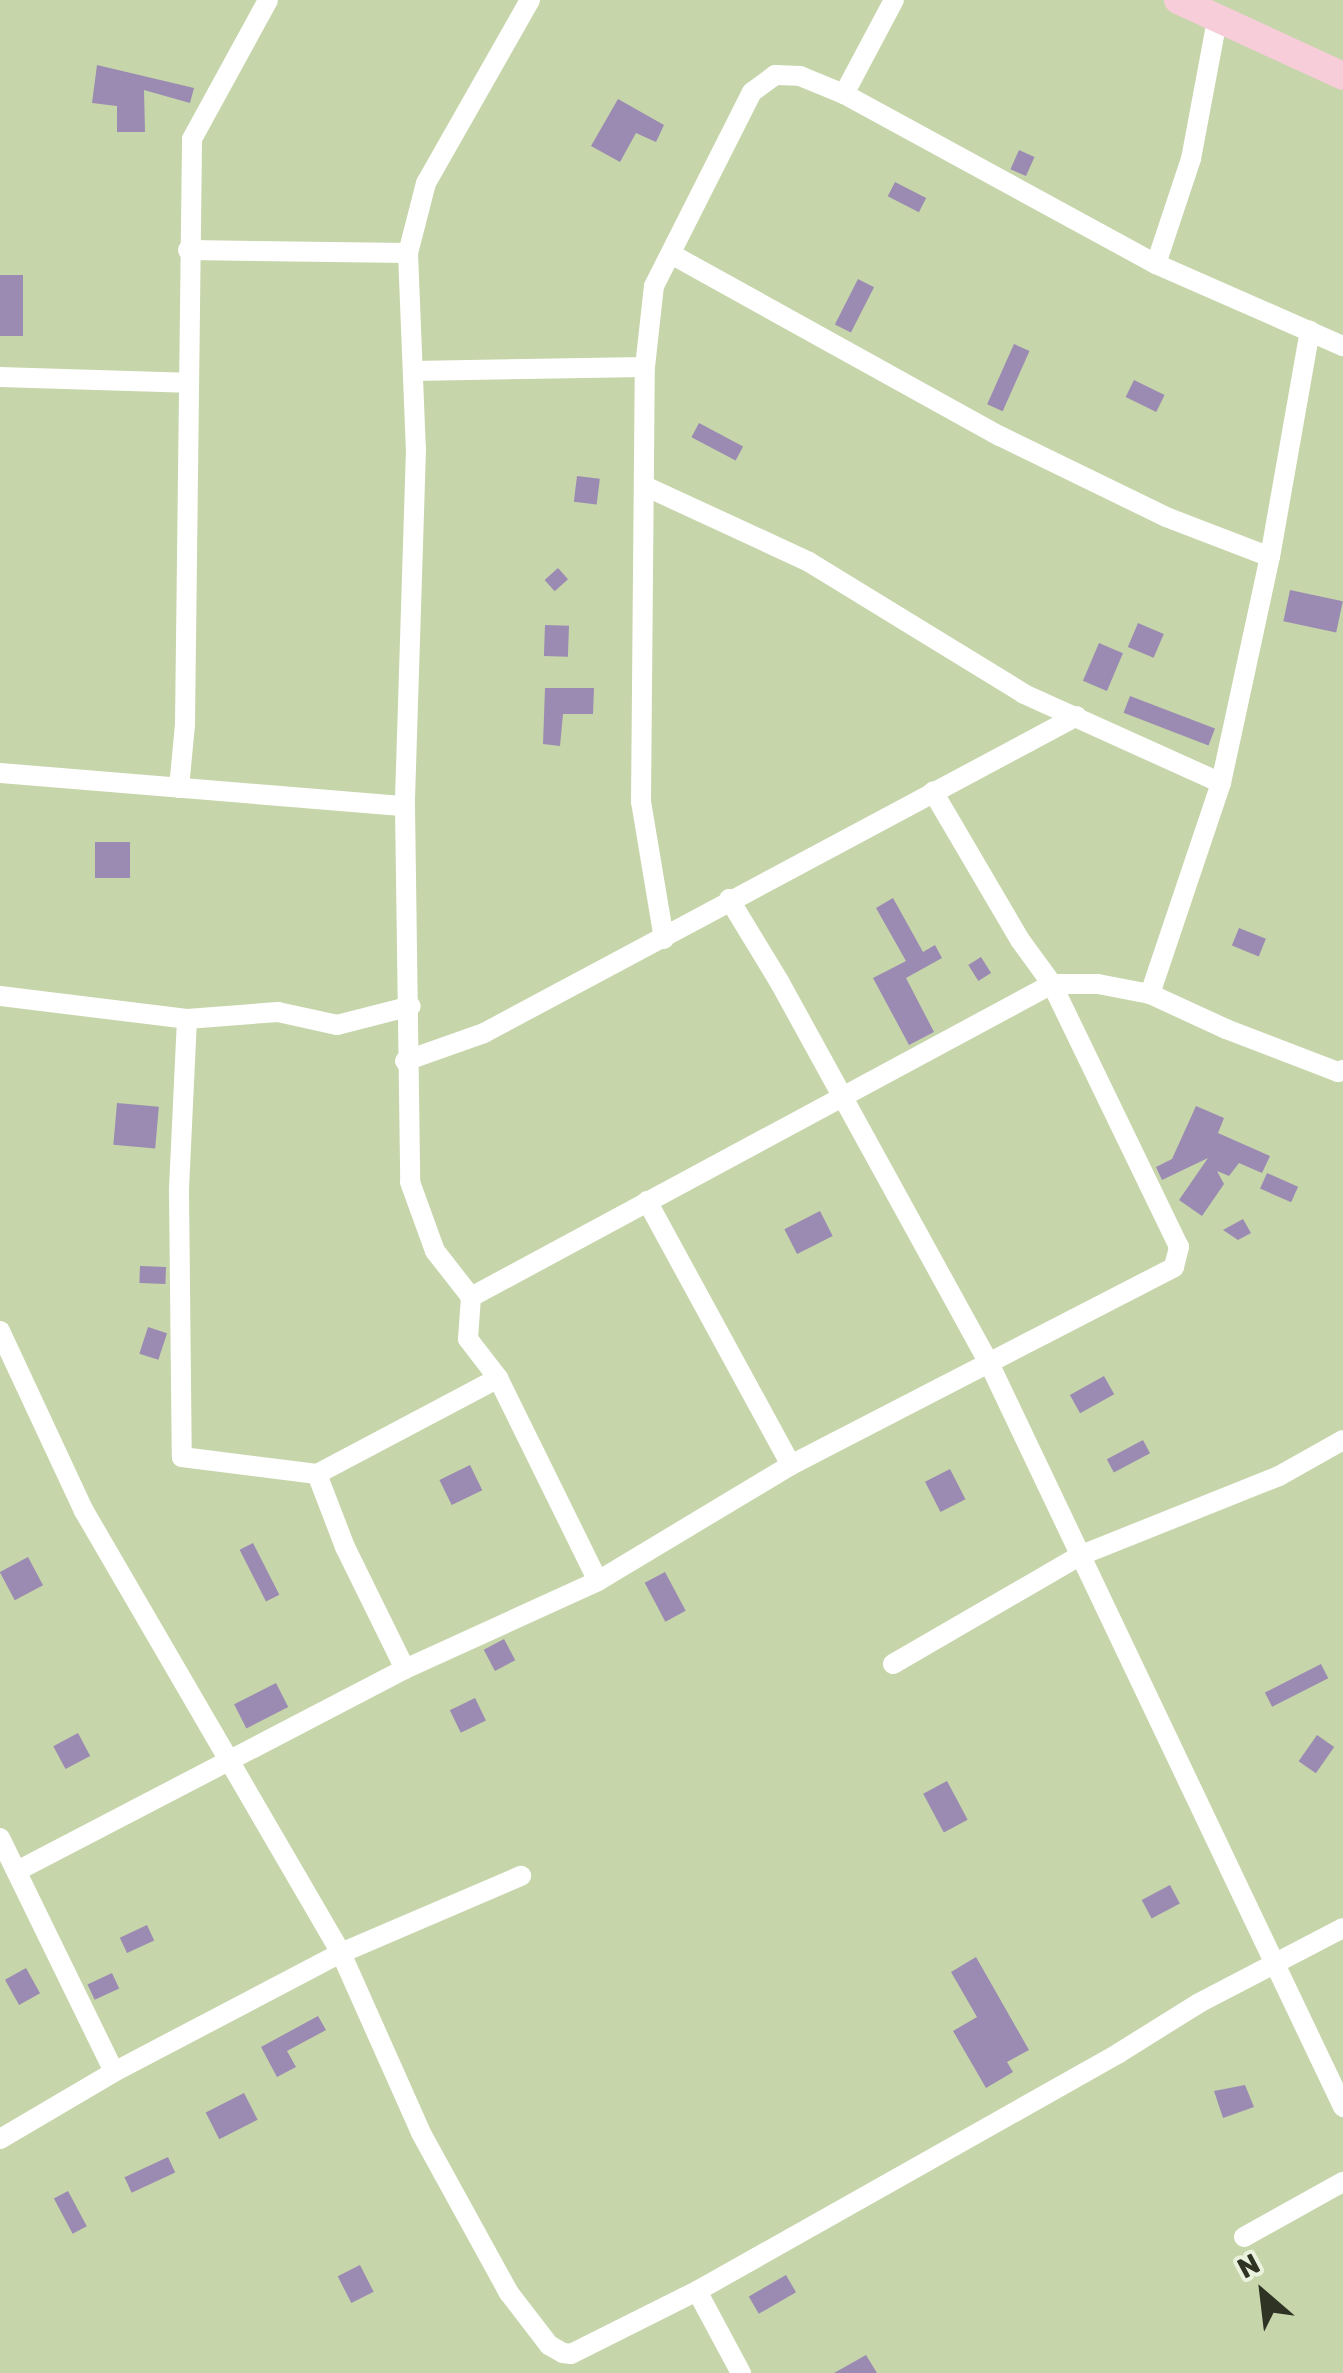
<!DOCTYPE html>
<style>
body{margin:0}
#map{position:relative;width:1343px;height:2373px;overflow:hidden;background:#c6d5aa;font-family:Rubik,sans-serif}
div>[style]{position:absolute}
.building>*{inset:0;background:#9b8bb2;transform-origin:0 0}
.street>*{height:20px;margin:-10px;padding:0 10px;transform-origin:10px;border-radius:10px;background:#fff}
.secondary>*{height:28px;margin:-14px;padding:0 14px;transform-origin:14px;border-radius:14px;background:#f7cdda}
span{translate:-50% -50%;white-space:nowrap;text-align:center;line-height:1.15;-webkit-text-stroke:8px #eaf2dd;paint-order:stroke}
.north{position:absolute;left:1213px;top:2243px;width:100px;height:100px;-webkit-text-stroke:8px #eaf2dd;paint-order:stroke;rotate:332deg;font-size:28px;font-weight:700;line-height:40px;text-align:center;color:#2e3323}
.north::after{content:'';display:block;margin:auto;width:35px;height:45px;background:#2e3323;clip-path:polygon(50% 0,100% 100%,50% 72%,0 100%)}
</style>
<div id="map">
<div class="building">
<div style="clip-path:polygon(97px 65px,194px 88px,190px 103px,144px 90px,145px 132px,117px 132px,117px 106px,92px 103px)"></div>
<div style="clip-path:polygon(618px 99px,664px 125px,656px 142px,636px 133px,620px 162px,591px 146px)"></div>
<div style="left:1019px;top:150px;width:17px;height:21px;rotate:24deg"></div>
<div style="left:895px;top:182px;width:35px;height:16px;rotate:27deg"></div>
<div style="left:0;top:275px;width:23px;height:61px"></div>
<div style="left:858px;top:279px;width:18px;height:51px;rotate:27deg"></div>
<div style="left:1014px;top:344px;width:17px;height:66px;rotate:24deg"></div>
<div style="left:1134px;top:380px;width:34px;height:19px;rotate:26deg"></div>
<div style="left:699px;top:423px;width:50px;height:16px;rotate:28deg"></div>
<div style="left:577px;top:476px;width:23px;height:26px;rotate:7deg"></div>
<div style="left:558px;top:568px;width:15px;height:18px;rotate:48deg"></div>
<div style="left:1290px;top:590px;width:54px;height:32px;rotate:12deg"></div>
<div style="left:1138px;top:623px;width:28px;height:26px;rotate:23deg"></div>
<div style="left:545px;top:625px;width:24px;height:31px;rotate:2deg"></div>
<div style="left:1099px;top:643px;width:26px;height:41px;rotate:23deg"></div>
<div style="clip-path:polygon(545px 688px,594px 688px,593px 714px,563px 714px,560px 746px,543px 744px)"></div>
<div style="left:1130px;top:696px;width:91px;height:18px;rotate:21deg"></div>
<div style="left:95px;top:842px;width:35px;height:36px"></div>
<div style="clip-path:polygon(893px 898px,923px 952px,935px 945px,942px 958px,906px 978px,934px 1032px,909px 1045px,873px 978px,906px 961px,876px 908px)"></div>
<div style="left:1239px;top:928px;width:29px;height:19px;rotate:22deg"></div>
<div style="left:981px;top:957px;width:19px;height:15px;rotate:58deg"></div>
<div style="left:117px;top:1103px;width:42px;height:42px;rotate:5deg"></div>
<div style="clip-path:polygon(1196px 1106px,1224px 1118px,1218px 1133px,1270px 1156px,1262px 1173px,1239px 1163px,1229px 1176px,1217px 1171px,1224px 1184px,1202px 1216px,1179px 1200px,1208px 1158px,1162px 1180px,1156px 1167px,1172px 1159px)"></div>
<div style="left:1267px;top:1173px;width:34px;height:17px;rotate:24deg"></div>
<div style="left:820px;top:1211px;width:28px;height:40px;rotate:63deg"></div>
<div style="clip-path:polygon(1243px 1219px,1251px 1233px,1238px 1240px,1223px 1230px)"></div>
<div style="left:140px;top:1266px;width:26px;height:17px;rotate:2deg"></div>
<div style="left:148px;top:1327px;width:20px;height:28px;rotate:18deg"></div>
<div style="left:1104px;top:1376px;width:21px;height:39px;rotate:61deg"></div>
<div style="left:1143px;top:1440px;width:15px;height:41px;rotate:62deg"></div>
<div style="left:470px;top:1465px;width:28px;height:34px;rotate:64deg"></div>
<div style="left:950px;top:1469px;width:34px;height:28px;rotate:63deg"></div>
<div style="left:253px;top:1543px;width:58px;height:15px;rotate:63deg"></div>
<div style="left:28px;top:1557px;width:32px;height:32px;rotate:62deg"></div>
<div style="left:665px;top:1572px;width:44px;height:23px;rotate:62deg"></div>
<div style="left:504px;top:1639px;width:24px;height:23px;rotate:62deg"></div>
<div style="left:1321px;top:1664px;width:16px;height:63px;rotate:63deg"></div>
<div style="left:276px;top:1683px;width:27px;height:47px;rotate:63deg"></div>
<div style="left:475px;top:1698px;width:25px;height:28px;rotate:64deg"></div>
<div style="left:78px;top:1733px;width:26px;height:28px;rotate:62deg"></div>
<div style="left:1317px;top:1735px;width:21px;height:32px;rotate:35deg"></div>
<div style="left:947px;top:1781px;width:44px;height:27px;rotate:62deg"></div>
<div style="left:1170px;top:1885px;width:21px;height:32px;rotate:62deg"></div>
<div style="left:147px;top:1925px;width:17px;height:30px;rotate:65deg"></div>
<div style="clip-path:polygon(976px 1957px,1029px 2050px,1007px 2062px,1013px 2072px,986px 2088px,953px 2031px,977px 2017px,951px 1972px)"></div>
<div style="left:26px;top:1968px;width:29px;height:24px;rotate:61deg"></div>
<div style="left:112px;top:1973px;width:17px;height:27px;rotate:65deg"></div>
<div style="clip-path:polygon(318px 2016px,326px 2030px,287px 2051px,296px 2067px,277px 2077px,261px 2047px)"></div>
<div style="clip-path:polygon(1245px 2085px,1254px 2107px,1223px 2118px,1214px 2091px)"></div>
<div style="left:244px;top:2093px;width:30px;height:43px;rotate:63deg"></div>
<div style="left:168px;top:2157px;width:17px;height:48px;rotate:65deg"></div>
<div style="left:68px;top:2191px;width:40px;height:16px;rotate:62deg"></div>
<div style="left:360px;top:2265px;width:30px;height:25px;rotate:63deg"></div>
<div style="left:786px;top:2275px;width:20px;height:43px;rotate:60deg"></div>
<div style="clip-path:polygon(866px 2355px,877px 2373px,834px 2373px)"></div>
</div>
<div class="street">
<div style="left:530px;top:0;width:210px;rotate:119.6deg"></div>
<div style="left:426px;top:183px;width:72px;rotate:104.4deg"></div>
<div style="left:408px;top:253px;width:196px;rotate:87.7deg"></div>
<div style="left:416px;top:449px;width:357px;rotate:91.8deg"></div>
<div style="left:405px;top:806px;width:376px;rotate:89.2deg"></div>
<div style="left:410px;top:1182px;width:73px;rotate:70.1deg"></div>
<div style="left:435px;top:1251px;width:58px;rotate:52deg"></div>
<div style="left:471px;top:1297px;width:42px;rotate:94.1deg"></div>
<div style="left:468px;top:1339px;width:49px;rotate:52.4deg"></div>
<div style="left:498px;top:1378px;width:226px;rotate:63.8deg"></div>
<div style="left:844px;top:94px;width:355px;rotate:28.6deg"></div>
<div style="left:1156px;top:264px;width:204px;rotate:23.7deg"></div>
<div style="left:188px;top:250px;width:220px;rotate:0.8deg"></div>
<div style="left:671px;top:254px;width:376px;rotate:29deg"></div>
<div style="left:1000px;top:436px;width:185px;rotate:26deg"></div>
<div style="left:1166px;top:517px;width:111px;rotate:21deg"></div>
<div style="left:1156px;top:264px;width:111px;rotate:-71.6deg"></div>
<div style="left:1191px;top:159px;width:141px;rotate:-79.4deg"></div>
<div style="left:413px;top:371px;width:232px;rotate:-1deg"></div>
<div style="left:0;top:377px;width:186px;rotate:1.8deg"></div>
<div style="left:647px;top:487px;width:179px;rotate:24.8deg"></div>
<div style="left:809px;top:562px;width:252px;rotate:31.5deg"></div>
<div style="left:1024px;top:694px;width:216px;rotate:24.3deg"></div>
<div style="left:0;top:773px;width:406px;rotate:4.7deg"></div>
<div style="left:179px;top:788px;width:64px;rotate:-84.6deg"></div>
<div style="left:185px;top:724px;width:585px;rotate:-89.31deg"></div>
<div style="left:192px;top:139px;width:158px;rotate:-61.3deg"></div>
<div style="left:729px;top:899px;width:98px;rotate:58.7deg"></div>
<div style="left:780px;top:983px;width:434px;rotate:61.2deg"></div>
<div style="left:989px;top:1363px;width:824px;rotate:64.55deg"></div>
<div style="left:664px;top:939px;width:139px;rotate:-99.5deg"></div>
<div style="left:641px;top:802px;width:435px;rotate:-89.5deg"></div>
<div style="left:645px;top:367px;width:81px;rotate:-83.7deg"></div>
<div style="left:654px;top:286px;width:217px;rotate:-63.2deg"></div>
<div style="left:752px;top:92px;width:29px;rotate:-36deg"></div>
<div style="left:775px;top:75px;width:25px;rotate:2deg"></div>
<div style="left:800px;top:76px;width:48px;rotate:22.2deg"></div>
<div style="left:844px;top:94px;width:106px;rotate:-62deg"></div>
<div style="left:1150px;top:994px;width:223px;rotate:-71.4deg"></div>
<div style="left:1221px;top:783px;width:231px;rotate:-77.8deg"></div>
<div style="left:1270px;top:557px;width:230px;rotate:-80deg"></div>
<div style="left:0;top:996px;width:188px;rotate:7deg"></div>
<div style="left:187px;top:1019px;width:91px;rotate:-4.4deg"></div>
<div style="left:278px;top:1012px;width:60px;rotate:12.4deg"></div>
<div style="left:337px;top:1025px;width:76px;rotate:-14.4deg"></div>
<div style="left:187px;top:1019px;width:172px;rotate:92.7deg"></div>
<div style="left:179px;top:1191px;width:266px;rotate:89.4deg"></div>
<div style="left:182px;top:1457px;width:136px;rotate:7.2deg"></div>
<div style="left:317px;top:1474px;width:205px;rotate:-27.9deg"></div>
<div style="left:405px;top:1061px;width:84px;rotate:-19.5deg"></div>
<div style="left:484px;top:1033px;width:672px;rotate:-28.13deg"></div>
<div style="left:647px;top:1201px;width:301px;rotate:61.4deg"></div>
<div style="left:471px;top:1297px;width:660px;rotate:-28.31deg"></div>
<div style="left:1052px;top:984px;width:46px"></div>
<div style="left:1098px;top:984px;width:53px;rotate:10.9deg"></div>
<div style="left:1150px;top:994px;width:84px;rotate:24.7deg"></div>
<div style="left:1226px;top:1029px;width:120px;rotate:21deg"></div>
<div style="left:1338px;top:1072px;width:5px;rotate:-22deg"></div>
<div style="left:0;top:1331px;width:199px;rotate:65deg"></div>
<div style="left:84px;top:1511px;width:511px;rotate:59.82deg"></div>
<div style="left:341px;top:1953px;width:197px;rotate:66deg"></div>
<div style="left:421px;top:2133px;width:183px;rotate:61.2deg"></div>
<div style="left:509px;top:2293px;width:66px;rotate:52.4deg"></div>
<div style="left:549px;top:2345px;width:16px;rotate:30deg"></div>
<div style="left:563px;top:2353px;width:8px;rotate:7deg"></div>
<div style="left:571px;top:2354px;width:141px;rotate:-26.6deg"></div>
<div style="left:697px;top:2291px;width:484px;rotate:-29.4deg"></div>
<div style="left:1119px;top:2053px;width:94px;rotate:-32deg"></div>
<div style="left:1199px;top:2003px;width:162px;rotate:-27.5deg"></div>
<div style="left:317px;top:1474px;width:78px;rotate:69deg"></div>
<div style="left:345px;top:1547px;width:136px;rotate:63.8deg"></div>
<div style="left:893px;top:1664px;width:215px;rotate:-30.1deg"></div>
<div style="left:1079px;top:1556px;width:215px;rotate:-21.8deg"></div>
<div style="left:1279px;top:1476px;width:73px;rotate:-29.4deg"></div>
<div style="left:0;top:1838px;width:260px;rotate:64deg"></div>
<div style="left:17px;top:1871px;width:437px;rotate:-27.5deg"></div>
<div style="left:405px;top:1669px;width:212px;rotate:-24.5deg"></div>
<div style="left:598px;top:1581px;width:225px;rotate:-31deg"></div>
<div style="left:791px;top:1465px;width:431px;rotate:-27.3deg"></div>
<div style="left:1174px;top:1267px;width:21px;rotate:-76deg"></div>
<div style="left:1179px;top:1247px;width:292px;rotate:-115.8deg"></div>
<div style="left:1052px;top:984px;width:54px;rotate:-126deg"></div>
<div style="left:1020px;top:940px;width:172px;rotate:-120.4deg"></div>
<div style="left:0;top:2139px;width:132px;rotate:-30.4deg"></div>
<div style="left:114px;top:2072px;width:256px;rotate:-27.7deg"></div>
<div style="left:341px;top:1953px;width:196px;rotate:-23.2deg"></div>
<div style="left:1244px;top:2237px;width:113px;rotate:-29.1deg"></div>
<div style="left:697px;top:2291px;width:93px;rotate:61.8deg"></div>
</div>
<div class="secondary">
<div style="left:1178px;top:0;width:182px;rotate:24.7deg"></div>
</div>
<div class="north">N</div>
</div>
